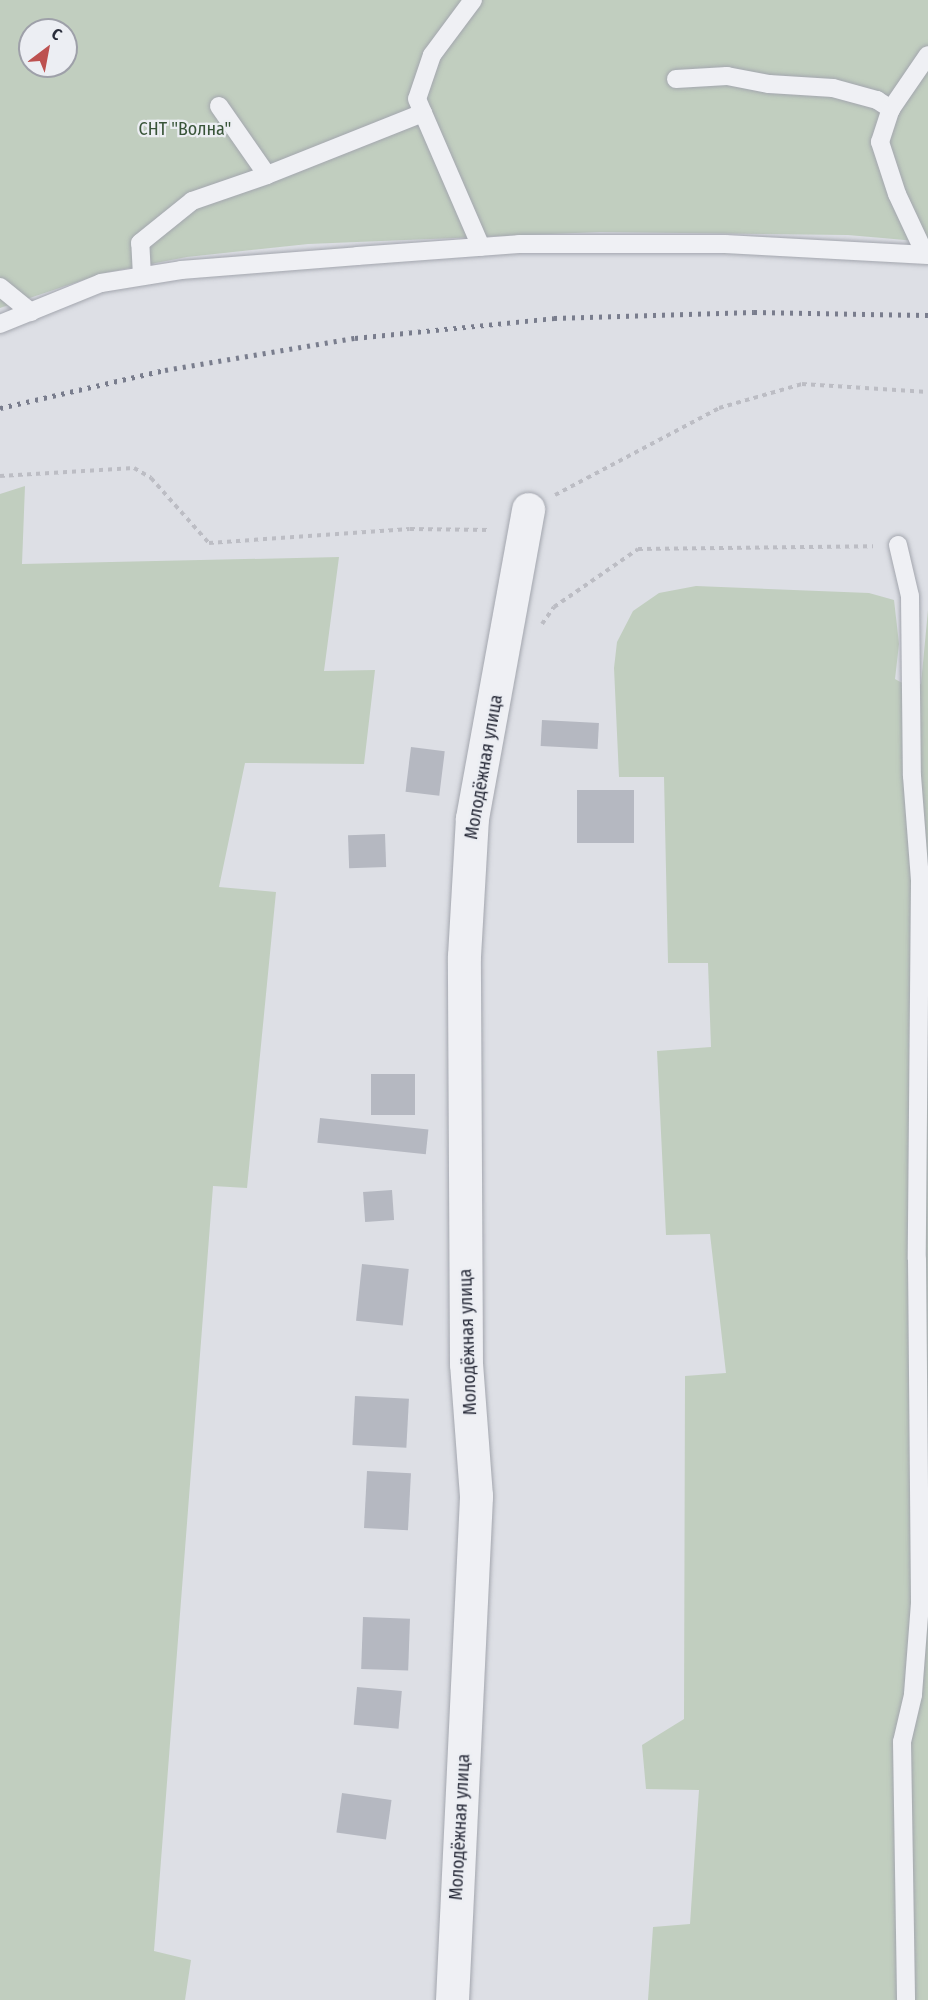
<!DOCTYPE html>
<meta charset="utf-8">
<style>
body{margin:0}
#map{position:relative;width:928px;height:2000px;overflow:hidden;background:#dddfe5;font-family:"Fira Sans Condensed",sans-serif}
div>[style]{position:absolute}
.green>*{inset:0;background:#c1cebf}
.building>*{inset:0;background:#b5b8c1;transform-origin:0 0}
.path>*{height:4px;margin-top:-2px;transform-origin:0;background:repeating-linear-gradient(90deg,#bcbdc4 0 4.5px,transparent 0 9px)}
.roads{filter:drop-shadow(0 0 2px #a3a6ae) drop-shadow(0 0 2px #a3a6ae)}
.service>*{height:18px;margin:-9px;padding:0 9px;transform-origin:9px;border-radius:9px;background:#eff0f4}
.minor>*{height:33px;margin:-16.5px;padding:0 16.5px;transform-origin:16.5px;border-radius:16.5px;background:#eff0f4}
.rail>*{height:4.5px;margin-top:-2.25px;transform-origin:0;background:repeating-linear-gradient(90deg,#797d8d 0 3px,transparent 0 9px)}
span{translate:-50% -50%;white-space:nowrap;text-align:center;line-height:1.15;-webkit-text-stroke:4.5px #eceef3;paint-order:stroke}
.park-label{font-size:18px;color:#385438}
.street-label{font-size:18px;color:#292c3a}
.north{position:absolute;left:18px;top:18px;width:60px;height:60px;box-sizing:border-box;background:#eceef3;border:2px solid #9ea0a9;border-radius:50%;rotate:32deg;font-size:16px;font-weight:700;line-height:24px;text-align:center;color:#292c3a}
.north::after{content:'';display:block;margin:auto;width:21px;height:27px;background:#bd5150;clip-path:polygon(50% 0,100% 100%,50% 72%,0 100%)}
</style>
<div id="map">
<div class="green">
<div style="clip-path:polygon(evenodd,0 0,928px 0,928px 242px,848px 235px,600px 232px,308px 244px,187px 257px,104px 273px,0 308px,0 0,30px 30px,66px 30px,66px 66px,30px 66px,30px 30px)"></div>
<div style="clip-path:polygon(25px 486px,22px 564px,339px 557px,324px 671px,375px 670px,364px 764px,245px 763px,219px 887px,276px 892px,247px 1188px,213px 1186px,154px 1951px,191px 1960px,185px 2000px,0 2000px,0 494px)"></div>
<div style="clip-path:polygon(696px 586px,869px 593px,894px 600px,899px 644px,895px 679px,904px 684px,921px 684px,928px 610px,928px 2000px,648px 2000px,653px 1927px,690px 1924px,699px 1790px,646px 1789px,642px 1745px,684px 1719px,685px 1376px,726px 1373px,710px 1234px,666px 1235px,657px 1051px,711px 1047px,708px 963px,668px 963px,664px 777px,619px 777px,614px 668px,617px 642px,633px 611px,659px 593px)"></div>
</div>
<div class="building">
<div style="left:542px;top:720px;width:57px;height:26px;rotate:3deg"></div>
<div style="left:411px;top:747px;width:34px;height:45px;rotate:7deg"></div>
<div style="left:577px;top:790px;width:57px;height:53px"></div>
<div style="left:385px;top:834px;width:33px;height:37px;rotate:88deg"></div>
<div style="left:371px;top:1074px;width:44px;height:41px"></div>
<div style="left:320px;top:1118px;width:109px;height:25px;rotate:6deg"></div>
<div style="left:392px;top:1190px;width:30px;height:29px;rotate:86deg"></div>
<div style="left:362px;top:1264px;width:47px;height:57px;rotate:6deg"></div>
<div style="left:355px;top:1396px;width:54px;height:49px;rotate:3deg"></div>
<div style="left:367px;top:1471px;width:44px;height:57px;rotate:3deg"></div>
<div style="left:363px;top:1617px;width:47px;height:52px;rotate:2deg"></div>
<div style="left:357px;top:1687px;width:45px;height:38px;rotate:5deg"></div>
<div style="left:342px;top:1793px;width:50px;height:40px;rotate:8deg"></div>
</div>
<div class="path">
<div style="left:0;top:476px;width:134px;rotate:-3.4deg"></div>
<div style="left:134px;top:468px;width:20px;rotate:30deg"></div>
<div style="left:151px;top:478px;width:87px;rotate:48.3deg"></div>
<div style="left:209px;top:543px;width:201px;rotate:-4deg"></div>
<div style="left:410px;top:529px;width:81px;rotate:0.7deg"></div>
<div style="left:555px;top:495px;width:186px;rotate:-27.9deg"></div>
<div style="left:719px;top:408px;width:86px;rotate:-16.1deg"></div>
<div style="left:802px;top:384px;width:126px;rotate:3.6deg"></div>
<div style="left:542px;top:624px;width:21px;rotate:-55deg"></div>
<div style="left:554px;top:607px;width:102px;rotate:-34.6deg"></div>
<div style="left:638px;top:549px;width:235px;rotate:-0.7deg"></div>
</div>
<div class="roads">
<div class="service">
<div style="left:473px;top:0;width:69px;rotate:126.7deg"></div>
<div style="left:432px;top:55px;width:46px;rotate:108.8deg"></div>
<div style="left:417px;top:99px;width:161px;rotate:66.6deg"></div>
<div style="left:676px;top:79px;width:51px;rotate:-3.4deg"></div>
<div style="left:727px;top:76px;width:43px;rotate:10.8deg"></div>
<div style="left:769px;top:84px;width:64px;rotate:3.6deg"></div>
<div style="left:833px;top:88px;width:46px;rotate:15.3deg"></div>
<div style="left:877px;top:100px;width:17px;rotate:33deg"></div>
<div style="left:219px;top:106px;width:84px;rotate:55.2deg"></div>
<div style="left:267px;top:175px;width:168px;rotate:-21.7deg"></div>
<div style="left:925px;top:254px;width:66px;rotate:-115deg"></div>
<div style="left:897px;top:194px;width:55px;rotate:-108.1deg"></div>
<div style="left:880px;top:142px;width:35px;rotate:-72deg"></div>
<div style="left:891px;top:109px;width:65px;rotate:-55.6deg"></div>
<div style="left:142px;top:276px;width:33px;rotate:-93deg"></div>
<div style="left:140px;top:243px;width:67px;rotate:-38.9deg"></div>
<div style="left:192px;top:201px;width:79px;rotate:-19.1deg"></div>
<div style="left:0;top:287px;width:40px;rotate:39deg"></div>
<div style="left:0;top:324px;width:109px;rotate:-22.1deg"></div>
<div style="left:101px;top:283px;width:81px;rotate:-9.2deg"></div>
<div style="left:181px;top:270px;width:177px;rotate:-4.5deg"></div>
<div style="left:357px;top:256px;width:162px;rotate:-4.2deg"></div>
<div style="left:519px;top:244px;width:206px"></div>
<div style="left:725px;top:244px;width:203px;rotate:3.1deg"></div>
<div style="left:898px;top:545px;width:52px;rotate:76.8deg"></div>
<div style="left:910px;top:596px;width:180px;rotate:89.4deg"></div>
<div style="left:912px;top:776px;width:105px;rotate:85.6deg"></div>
<div style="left:920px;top:881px;width:378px;rotate:90.5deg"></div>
<div style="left:917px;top:1259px;width:344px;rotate:89.5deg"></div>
<div style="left:920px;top:1603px;width:92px;rotate:94.4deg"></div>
<div style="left:913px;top:1695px;width:48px;rotate:103.2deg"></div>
<div style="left:902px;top:1742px;width:258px;rotate:89.1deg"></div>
</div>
<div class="minor">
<div style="left:452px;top:2000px;width:505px;rotate:-87.27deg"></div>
<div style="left:476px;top:1496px;width:132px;rotate:-94.3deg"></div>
<div style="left:466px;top:1364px;width:408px;rotate:-90.3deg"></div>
<div style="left:464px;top:956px;width:138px;rotate:-86.7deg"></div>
<div style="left:472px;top:818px;width:314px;rotate:-79.7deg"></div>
</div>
</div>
<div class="rail">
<div style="left:0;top:408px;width:169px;rotate:-13deg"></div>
<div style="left:165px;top:370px;width:193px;rotate:-9.6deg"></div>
<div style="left:355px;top:338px;width:200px;rotate:-5.7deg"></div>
<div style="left:554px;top:318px;width:200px;rotate:-1.7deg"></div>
<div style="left:754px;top:312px;width:174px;rotate:1deg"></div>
</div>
<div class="park-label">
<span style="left:185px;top:129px">СНТ "Волна"</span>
</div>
<div class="street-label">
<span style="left:484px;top:767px;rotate:-80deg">Молодёжная улица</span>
<span style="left:468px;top:1342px;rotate:-92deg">Молодёжная улица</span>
<span style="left:460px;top:1827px;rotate:-87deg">Молодёжная улица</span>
</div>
<div class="north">С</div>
</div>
